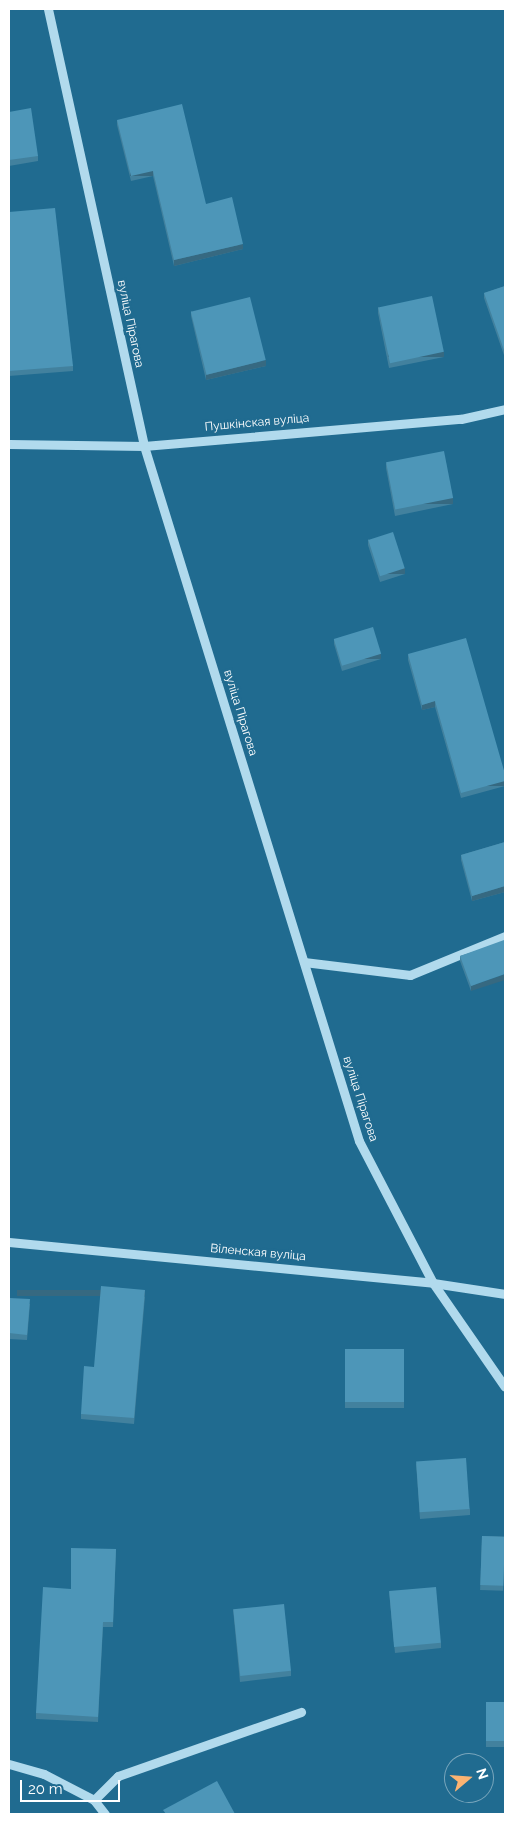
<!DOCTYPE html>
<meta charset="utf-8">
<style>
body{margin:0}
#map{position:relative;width:514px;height:1823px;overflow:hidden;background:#206b90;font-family:Raleway,sans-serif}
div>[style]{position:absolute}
.minor>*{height:9px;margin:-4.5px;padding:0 4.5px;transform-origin:4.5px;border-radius:4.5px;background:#b1daed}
.wall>*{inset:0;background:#42819e;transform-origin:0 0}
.shaded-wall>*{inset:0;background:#366981;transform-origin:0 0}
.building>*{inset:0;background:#4d96b8;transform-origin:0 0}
span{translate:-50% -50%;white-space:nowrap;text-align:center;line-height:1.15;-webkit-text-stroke:5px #206b90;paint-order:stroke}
.street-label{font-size:12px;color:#fff}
.frame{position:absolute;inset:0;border:10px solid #fff;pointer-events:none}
.north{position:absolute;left:444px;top:1753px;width:50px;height:50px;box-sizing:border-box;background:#206b90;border:1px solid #79a6bc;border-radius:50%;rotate:72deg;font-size:14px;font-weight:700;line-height:20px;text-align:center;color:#fff}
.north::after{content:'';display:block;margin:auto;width:18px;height:22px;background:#fab372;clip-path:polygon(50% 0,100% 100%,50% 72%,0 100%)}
.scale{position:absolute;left:20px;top:1780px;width:100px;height:22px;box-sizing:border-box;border:2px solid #fff;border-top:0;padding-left:6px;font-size:15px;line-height:18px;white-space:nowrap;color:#fff;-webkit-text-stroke:4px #206b90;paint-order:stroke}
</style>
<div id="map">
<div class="minor">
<div style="left:48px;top:9px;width:447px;rotate:77.6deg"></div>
<div style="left:144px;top:446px;width:727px;rotate:72.81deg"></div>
<div style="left:359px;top:1141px;width:160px;rotate:62.5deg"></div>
<div style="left:433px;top:1283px;width:126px;rotate:55.3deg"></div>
<div style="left:9px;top:444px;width:135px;rotate:0.8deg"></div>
<div style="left:144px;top:446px;width:318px;rotate:-4.9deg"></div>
<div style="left:461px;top:419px;width:45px;rotate:-12.8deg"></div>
<div style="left:304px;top:962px;width:107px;rotate:7deg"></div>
<div style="left:410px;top:975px;width:103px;rotate:-22.3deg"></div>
<div style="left:9px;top:1242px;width:426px;rotate:5.5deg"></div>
<div style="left:433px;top:1283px;width:73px;rotate:8.7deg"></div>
<div style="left:9px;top:1764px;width:36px;rotate:16deg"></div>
<div style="left:44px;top:1774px;width:56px;rotate:27.5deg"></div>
<div style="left:94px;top:1800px;width:18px;rotate:52deg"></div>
<div style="left:94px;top:1800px;width:34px;rotate:-45deg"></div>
<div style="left:118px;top:1776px;width:194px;rotate:-19.3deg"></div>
</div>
<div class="wall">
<div style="clip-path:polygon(9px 112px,38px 156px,38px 161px,9px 166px)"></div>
<div style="clip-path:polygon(117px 120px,206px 204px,243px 249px,174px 266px,153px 176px,131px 181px,117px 125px)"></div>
<div style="clip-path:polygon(9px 212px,73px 366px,73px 371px,9px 376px)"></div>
<div style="clip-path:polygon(505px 286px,505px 358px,484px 298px,484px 293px)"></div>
<div style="clip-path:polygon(378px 307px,444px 357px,389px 368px,378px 313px)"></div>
<div style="clip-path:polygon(191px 311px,266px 366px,206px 380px,191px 316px)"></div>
<div style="clip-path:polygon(386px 463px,453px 504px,395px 516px,386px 468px)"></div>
<div style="clip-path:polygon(368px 539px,405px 574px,380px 582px,368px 545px)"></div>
<div style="clip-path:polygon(334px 639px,381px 659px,342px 671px,334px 644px)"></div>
<div style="clip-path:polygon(408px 654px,505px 774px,505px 786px,461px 798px,435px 707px,422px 710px,408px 660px)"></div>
<div style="clip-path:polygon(505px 842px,505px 892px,472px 901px,461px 860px,461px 855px)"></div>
<div style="clip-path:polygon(505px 942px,471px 991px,460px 961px,460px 956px)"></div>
<div style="clip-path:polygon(145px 1296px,134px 1424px,81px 1419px,81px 1414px,94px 1367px)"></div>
<div style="clip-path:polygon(9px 1298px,30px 1304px,27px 1340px,9px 1339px)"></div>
<div style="left:404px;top:1349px;width:59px;height:59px;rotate:90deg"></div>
<div style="clip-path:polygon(416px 1463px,470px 1509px,470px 1515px,420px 1519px)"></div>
<div style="left:482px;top:1536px;width:23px;height:54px;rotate:2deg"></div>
<div style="clip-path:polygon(116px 1549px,113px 1627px,103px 1627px,98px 1722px,36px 1719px,36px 1713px,71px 1589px)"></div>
<div style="clip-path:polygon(389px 1591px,441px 1643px,441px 1648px,395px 1653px)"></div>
<div style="clip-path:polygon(233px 1609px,291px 1671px,291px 1676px,240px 1682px)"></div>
<div style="left:486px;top:1702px;width:19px;height:45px"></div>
</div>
<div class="shaded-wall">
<div style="left:153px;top:171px;width:5px;height:23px;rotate:90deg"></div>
<div style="clip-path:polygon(243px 244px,243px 249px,174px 266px,174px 260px)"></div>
<div style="left:444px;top:352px;width:5px;height:56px;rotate:90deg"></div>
<div style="clip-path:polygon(266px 360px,266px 366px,206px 380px,206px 375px)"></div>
<div style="left:453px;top:498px;width:6px;height:59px;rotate:90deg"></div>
<div style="left:405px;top:568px;width:6px;height:26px;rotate:90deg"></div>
<div style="left:381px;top:654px;width:5px;height:41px;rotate:90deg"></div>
<div style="clip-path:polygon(435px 701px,435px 707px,422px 710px,422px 705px)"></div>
<div style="left:505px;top:781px;width:5px;height:46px;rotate:90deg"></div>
<div style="clip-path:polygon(505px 886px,505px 892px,472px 901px,472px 896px)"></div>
<div style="clip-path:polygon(505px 974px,505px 980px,471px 991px,471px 986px)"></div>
<div style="left:145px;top:1290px;width:6px;height:128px;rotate:90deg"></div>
</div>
<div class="building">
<div style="clip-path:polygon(182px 104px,206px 204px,232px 197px,243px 244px,174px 260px,153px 171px,131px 176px,117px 120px)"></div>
<div style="clip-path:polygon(31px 108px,38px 156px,9px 160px,9px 112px)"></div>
<div style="clip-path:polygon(55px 208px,73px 366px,9px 371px,9px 212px)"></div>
<div style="clip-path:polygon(505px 286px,505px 353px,484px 293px)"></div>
<div style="left:432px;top:296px;width:57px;height:55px;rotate:78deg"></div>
<div style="left:250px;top:297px;width:65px;height:61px;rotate:76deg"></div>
<div style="left:444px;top:451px;width:48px;height:59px;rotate:79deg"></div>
<div style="left:393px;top:532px;width:38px;height:26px;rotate:72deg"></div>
<div style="left:373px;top:627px;width:28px;height:41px;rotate:73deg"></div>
<div style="clip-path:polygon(466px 638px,505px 774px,505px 781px,461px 793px,435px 701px,422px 705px,408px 654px)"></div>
<div style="clip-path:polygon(505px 842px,505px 886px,472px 896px,461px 855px)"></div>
<div style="clip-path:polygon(504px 940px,505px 942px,505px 974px,471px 986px,460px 956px)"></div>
<div style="clip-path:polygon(101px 1286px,145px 1290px,134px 1418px,81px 1414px,84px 1366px,94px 1367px)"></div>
<div style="clip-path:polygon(9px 1298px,30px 1299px,27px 1335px,9px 1333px)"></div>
<div style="left:404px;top:1349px;width:53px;height:59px;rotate:90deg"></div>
<div style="left:466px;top:1458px;width:51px;height:50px;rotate:86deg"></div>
<div style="left:482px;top:1536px;width:23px;height:49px;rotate:2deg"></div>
<div style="clip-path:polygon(71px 1548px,116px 1549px,113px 1622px,103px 1622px,98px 1717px,36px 1713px,43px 1587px,71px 1589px)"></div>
<div style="left:436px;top:1587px;width:56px;height:47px;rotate:85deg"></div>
<div style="left:284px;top:1604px;width:67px;height:51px;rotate:84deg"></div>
<div style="left:486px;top:1702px;width:19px;height:39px"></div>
<div style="clip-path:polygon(217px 1781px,235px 1814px,166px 1814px,163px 1810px)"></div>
</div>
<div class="street-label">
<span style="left:130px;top:324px;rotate:78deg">вуліца Пірагова</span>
<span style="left:257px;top:423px;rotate:-5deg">Пушкінская вуліца</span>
<span style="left:240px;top:713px;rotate:73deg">вуліца Пірагова</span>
<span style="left:360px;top:1099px;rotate:72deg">вуліца Пірагова</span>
<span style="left:258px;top:1253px;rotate:5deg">Віленская вуліца</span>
</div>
<div class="frame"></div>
<div class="north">N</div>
<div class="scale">20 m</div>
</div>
